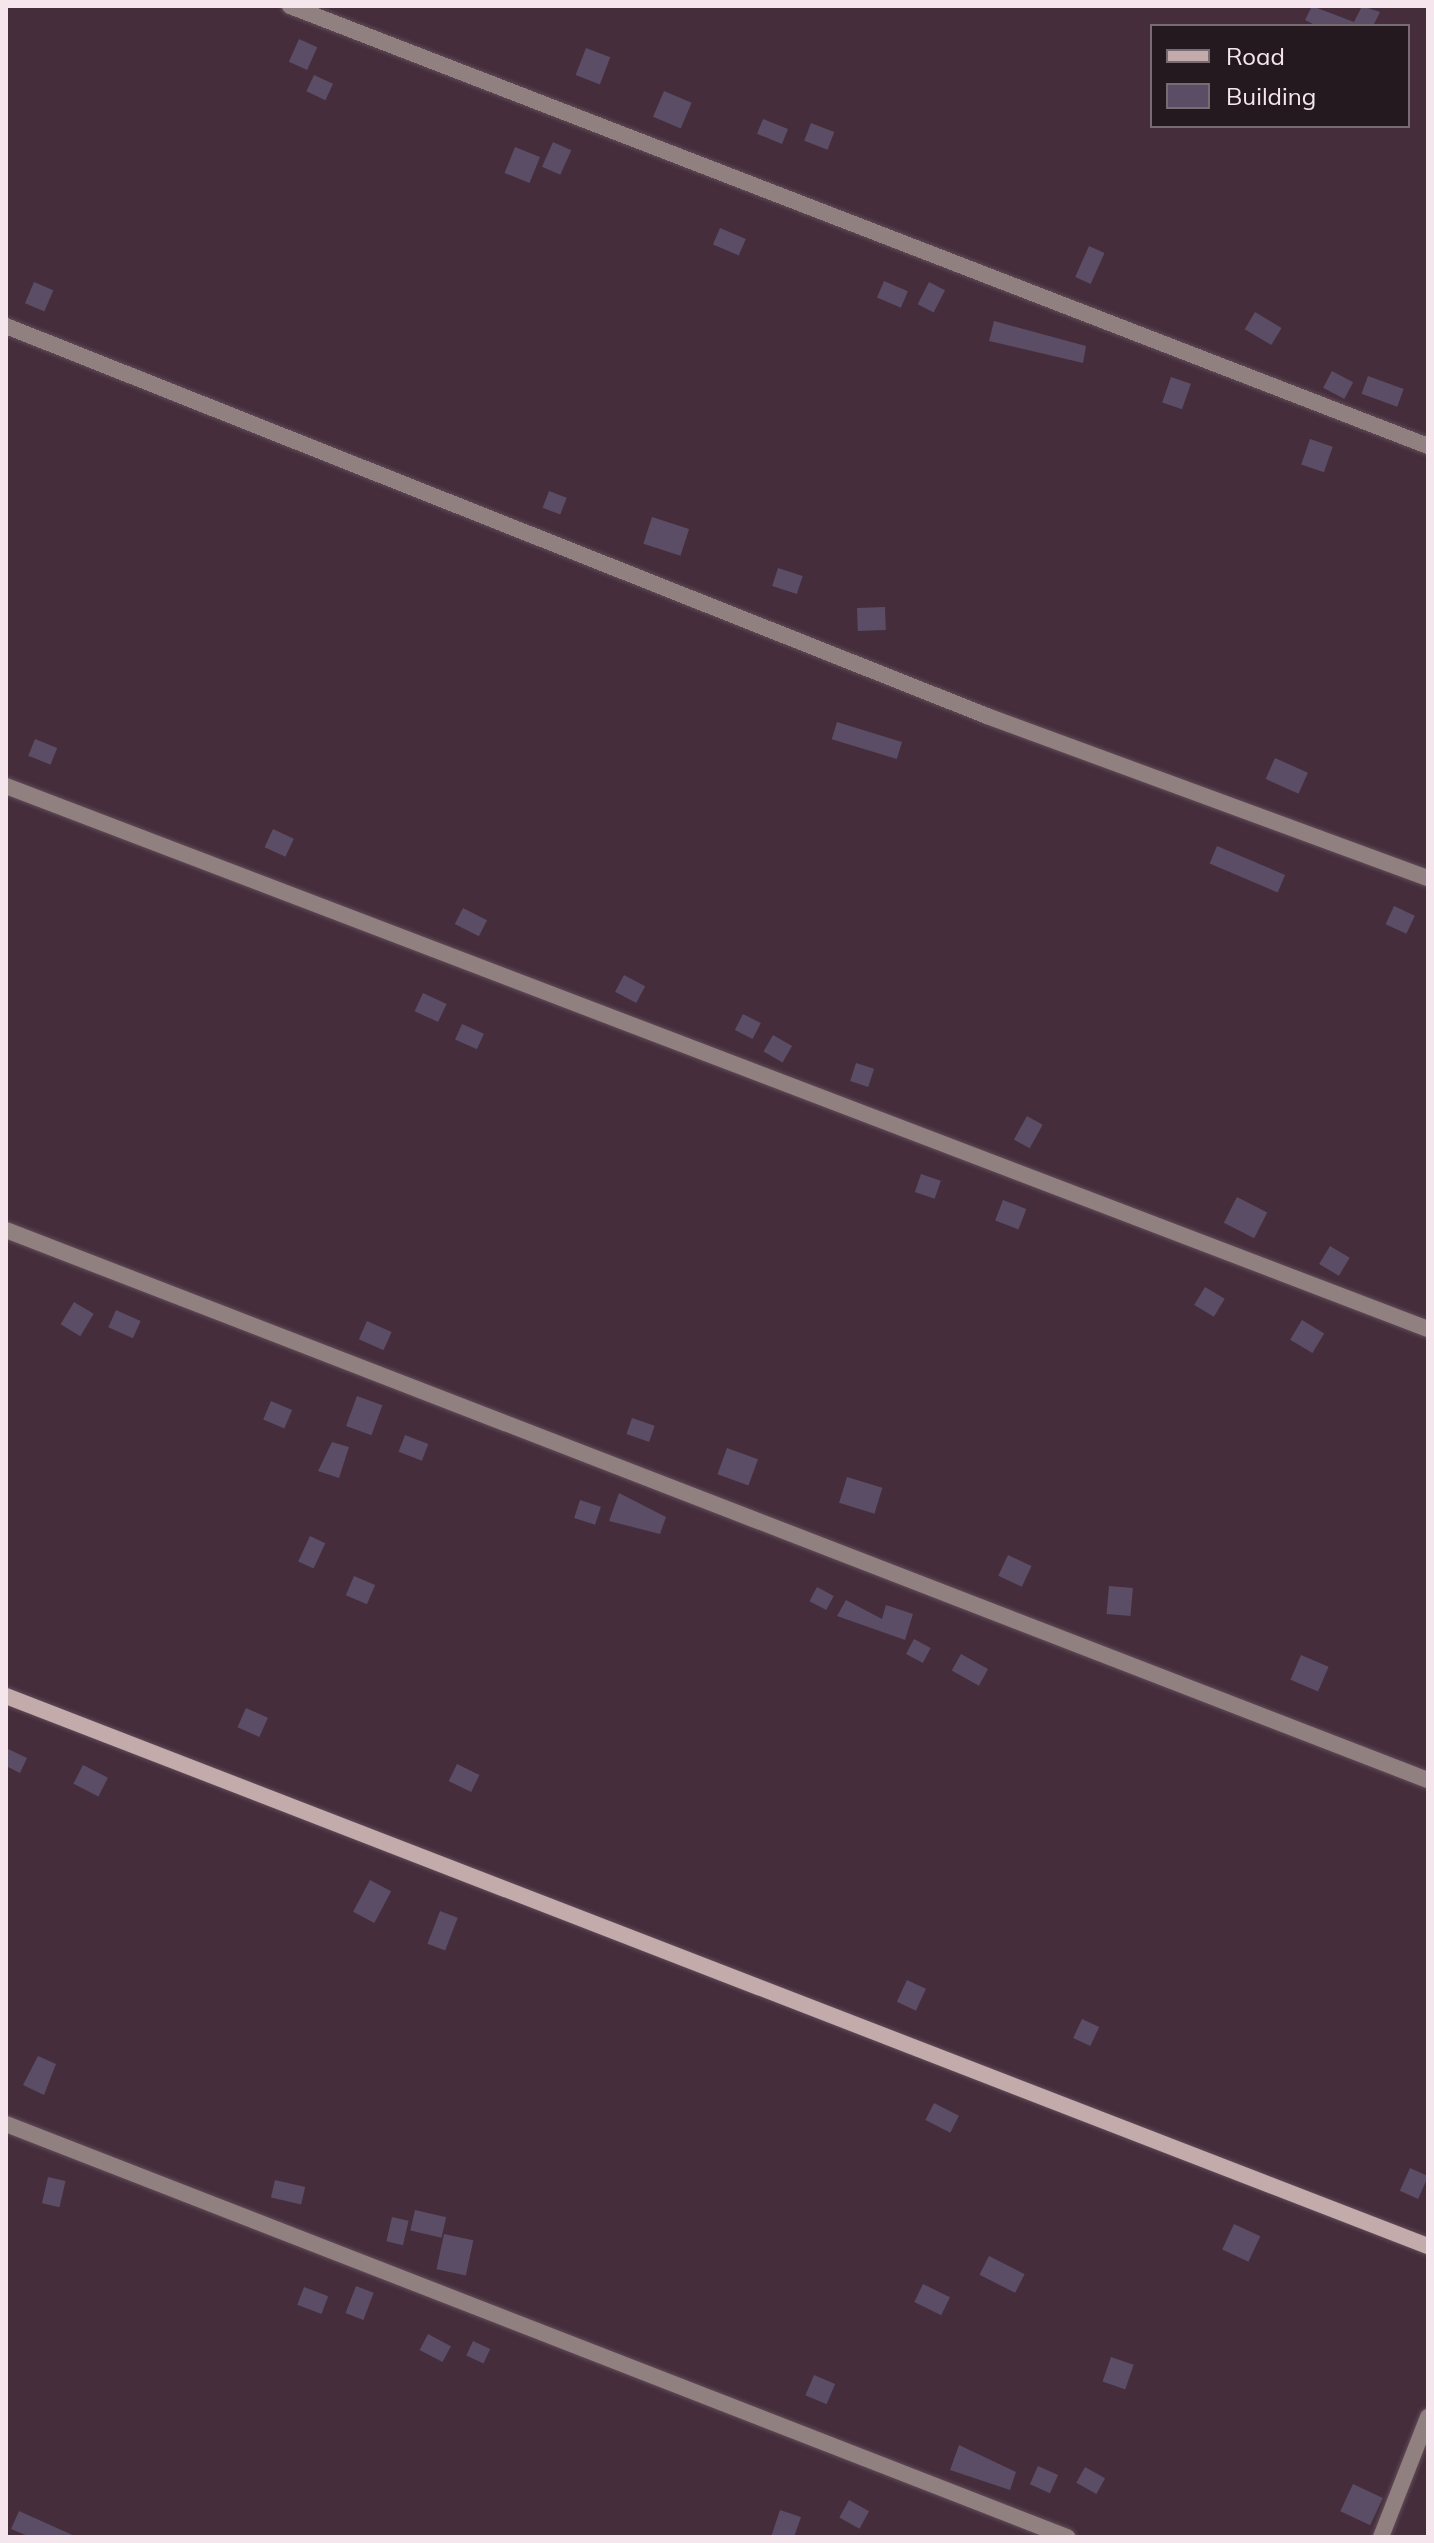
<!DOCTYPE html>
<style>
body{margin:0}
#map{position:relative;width:1434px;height:2543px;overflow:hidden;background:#452d3b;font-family:Mulish,sans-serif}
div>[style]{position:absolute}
.building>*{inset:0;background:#5a4d65;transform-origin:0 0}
.roads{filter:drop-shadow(0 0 2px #614b58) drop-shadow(0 0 2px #614b58)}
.street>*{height:16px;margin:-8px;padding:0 8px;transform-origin:8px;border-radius:8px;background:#908180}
.secondary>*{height:16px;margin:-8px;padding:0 8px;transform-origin:8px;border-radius:8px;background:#c2abaa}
span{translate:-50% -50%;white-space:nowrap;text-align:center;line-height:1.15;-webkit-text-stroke:8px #24191f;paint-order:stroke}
.frame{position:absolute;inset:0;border:8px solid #f5e6ee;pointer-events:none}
.legend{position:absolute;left:1150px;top:24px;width:260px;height:104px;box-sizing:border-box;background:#24191f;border:2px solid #786b72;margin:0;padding:10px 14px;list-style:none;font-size:24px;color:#f5e6ee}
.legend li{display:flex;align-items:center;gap:16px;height:40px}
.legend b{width:40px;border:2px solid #786b72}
</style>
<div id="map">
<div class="building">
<div style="clip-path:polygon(1312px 6px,1354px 22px,1362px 6px,1380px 12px,1373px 26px,1317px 26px,1305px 20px)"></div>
<div style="left:299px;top:39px;width:20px;height:25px;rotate:24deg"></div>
<div style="left:586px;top:48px;width:26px;height:29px;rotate:21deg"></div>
<div style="left:314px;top:75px;width:21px;height:18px;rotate:25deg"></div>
<div style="left:664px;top:91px;width:30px;height:28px;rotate:23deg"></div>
<div style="left:763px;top:119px;width:27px;height:16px;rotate:22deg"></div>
<div style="left:811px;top:123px;width:25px;height:19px;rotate:21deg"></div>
<div style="left:553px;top:142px;width:20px;height:27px;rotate:24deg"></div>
<div style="left:515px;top:147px;width:27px;height:28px;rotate:22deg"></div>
<div style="left:720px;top:228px;width:28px;height:18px;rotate:23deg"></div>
<div style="left:1089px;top:246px;width:17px;height:34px;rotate:24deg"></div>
<div style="left:884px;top:281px;width:26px;height:18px;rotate:23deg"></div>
<div style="left:34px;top:282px;width:21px;height:23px;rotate:23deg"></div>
<div style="left:929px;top:282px;width:18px;height:25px;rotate:27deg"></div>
<div style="left:1255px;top:312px;width:31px;height:20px;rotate:31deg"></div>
<div style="clip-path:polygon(994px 321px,1086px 346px,1083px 363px,989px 341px)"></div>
<div style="left:1332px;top:371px;width:24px;height:19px;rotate:28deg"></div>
<div style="left:1368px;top:376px;width:38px;height:19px;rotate:20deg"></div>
<div style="left:1171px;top:377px;width:21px;height:27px;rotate:19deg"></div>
<div style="left:1310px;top:439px;width:24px;height:27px;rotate:19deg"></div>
<div style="left:549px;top:491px;width:19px;height:18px;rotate:21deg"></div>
<div style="left:652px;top:517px;width:39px;height:28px;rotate:18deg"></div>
<div style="left:778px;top:568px;width:26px;height:19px;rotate:18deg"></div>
<div style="left:885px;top:607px;width:23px;height:28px;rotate:88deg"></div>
<div style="left:837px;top:722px;width:68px;height:18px;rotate:17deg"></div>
<div style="left:35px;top:739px;width:24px;height:18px;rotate:22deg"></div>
<div style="left:1275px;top:758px;width:36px;height:23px;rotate:24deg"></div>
<div style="left:273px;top:829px;width:23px;height:20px;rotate:25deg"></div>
<div style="left:1217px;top:846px;width:74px;height:19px;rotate:23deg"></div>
<div style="left:1394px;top:906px;width:23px;height:20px;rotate:25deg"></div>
<div style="left:463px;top:908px;width:27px;height:18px;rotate:27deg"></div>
<div style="left:624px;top:975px;width:24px;height:19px;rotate:28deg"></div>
<div style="left:423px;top:993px;width:26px;height:20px;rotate:25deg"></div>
<div style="left:743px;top:1014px;width:20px;height:18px;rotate:27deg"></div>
<div style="left:462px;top:1024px;width:24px;height:17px;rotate:24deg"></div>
<div style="left:773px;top:1035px;width:22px;height:19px;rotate:30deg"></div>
<div style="left:856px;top:1063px;width:19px;height:19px;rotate:18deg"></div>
<div style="left:1027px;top:1116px;width:18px;height:27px;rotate:29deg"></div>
<div style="left:921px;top:1174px;width:21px;height:19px;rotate:19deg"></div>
<div style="left:1237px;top:1197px;width:34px;height:29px;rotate:27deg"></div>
<div style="left:1003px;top:1200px;width:25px;height:22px;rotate:21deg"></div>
<div style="left:1330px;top:1246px;width:23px;height:21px;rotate:31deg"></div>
<div style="left:1205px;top:1287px;width:23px;height:21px;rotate:31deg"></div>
<div style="left:74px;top:1302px;width:23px;height:26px;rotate:31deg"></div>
<div style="left:116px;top:1310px;width:27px;height:19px;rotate:24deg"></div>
<div style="left:1302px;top:1320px;width:26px;height:23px;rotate:31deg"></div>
<div style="left:367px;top:1321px;width:27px;height:20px;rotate:24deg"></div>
<div style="left:357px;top:1396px;width:27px;height:32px;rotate:20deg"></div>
<div style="left:271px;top:1401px;width:23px;height:20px;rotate:23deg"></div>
<div style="left:632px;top:1418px;width:24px;height:17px;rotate:19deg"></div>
<div style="left:405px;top:1435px;width:25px;height:18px;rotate:21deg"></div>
<div style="clip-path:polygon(332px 1442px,349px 1447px,339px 1478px,318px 1471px)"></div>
<div style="left:727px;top:1448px;width:33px;height:28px;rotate:20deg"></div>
<div style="left:847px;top:1477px;width:37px;height:27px;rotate:17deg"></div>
<div style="clip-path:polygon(619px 1493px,666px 1517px,660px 1534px,609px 1521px)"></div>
<div style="left:580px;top:1500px;width:22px;height:19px;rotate:18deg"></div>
<div style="left:310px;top:1536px;width:17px;height:28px;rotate:25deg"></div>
<div style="left:1008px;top:1555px;width:26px;height:23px;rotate:25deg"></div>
<div style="left:354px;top:1576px;width:23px;height:21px;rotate:23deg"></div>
<div style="left:1109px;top:1586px;width:24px;height:28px;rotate:5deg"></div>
<div style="left:817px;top:1587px;width:19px;height:16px;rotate:28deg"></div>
<div style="clip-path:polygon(846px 1600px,882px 1619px,886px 1605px,913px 1614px,905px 1640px,837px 1616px)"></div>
<div style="left:914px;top:1639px;width:19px;height:17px;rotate:28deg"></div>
<div style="left:961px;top:1654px;width:31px;height:19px;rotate:29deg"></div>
<div style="left:1301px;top:1655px;width:30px;height:27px;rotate:23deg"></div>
<div style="left:246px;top:1708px;width:24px;height:21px;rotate:24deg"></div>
<div style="clip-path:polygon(6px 1748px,27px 1758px,20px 1773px,6px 1766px)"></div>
<div style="left:457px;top:1764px;width:25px;height:19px;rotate:26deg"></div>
<div style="left:83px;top:1765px;width:28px;height:21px;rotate:27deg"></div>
<div style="left:370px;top:1880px;width:24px;height:36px;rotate:28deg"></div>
<div style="left:440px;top:1911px;width:19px;height:35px;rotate:21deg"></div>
<div style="left:907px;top:1980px;width:21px;height:24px;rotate:25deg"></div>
<div style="left:1082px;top:2019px;width:19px;height:21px;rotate:25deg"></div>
<div style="clip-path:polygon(38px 2056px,56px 2064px,44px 2095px,23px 2085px)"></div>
<div style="left:934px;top:2103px;width:28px;height:19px;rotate:27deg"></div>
<div style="left:1410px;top:2168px;width:20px;height:25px;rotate:24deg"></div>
<div style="left:48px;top:2177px;width:18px;height:27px;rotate:13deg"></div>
<div style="left:275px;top:2180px;width:31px;height:18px;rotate:13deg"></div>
<div style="left:415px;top:2210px;width:32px;height:21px;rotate:13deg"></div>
<div style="left:392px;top:2217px;width:17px;height:25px;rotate:13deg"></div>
<div style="left:1234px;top:2224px;width:29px;height:28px;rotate:25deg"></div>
<div style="left:444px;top:2234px;width:30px;height:36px;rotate:12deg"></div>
<div style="left:989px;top:2256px;width:40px;height:21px;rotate:27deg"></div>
<div style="left:923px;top:2284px;width:30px;height:20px;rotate:26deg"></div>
<div style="left:356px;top:2286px;width:19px;height:29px;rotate:21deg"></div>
<div style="left:304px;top:2287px;width:26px;height:19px;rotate:21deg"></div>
<div style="left:428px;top:2334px;width:26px;height:18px;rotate:28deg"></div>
<div style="left:473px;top:2341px;width:19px;height:16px;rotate:25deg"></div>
<div style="left:1111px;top:2357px;width:24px;height:26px;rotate:19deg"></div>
<div style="left:814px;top:2375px;width:23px;height:22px;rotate:23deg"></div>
<div style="clip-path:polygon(959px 2445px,1016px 2472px,1010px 2490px,950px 2470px)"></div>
<div style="left:1038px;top:2466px;width:22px;height:20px;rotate:24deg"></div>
<div style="left:1085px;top:2467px;width:23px;height:18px;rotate:29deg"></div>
<div style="left:1353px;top:2484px;width:33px;height:30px;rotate:25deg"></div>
<div style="left:849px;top:2500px;width:23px;height:20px;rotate:29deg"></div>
<div style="clip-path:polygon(780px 2510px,801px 2517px,794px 2537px,771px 2537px)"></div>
<div style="clip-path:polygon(19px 2511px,77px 2537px,30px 2537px,11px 2529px)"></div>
</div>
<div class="roads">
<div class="street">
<div style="left:290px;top:6px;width:1220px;rotate:21.14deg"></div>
<div style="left:6px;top:326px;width:1056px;rotate:21.68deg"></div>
<div style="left:987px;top:716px;width:470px;rotate:20.2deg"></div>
<div style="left:6px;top:786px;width:1522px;rotate:20.9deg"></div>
<div style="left:6px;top:1230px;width:1525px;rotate:21.15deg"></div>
<div style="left:6px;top:2124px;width:1139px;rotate:21.27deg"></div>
<div style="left:1381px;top:2537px;width:129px;rotate:-68.6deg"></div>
</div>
<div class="secondary">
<div style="left:6px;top:1696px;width:1525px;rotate:21.15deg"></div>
</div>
</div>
<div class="frame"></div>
<ul class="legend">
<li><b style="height:10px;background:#c2abaa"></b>Road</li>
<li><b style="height:22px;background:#5a4d65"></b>Building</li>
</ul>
</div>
